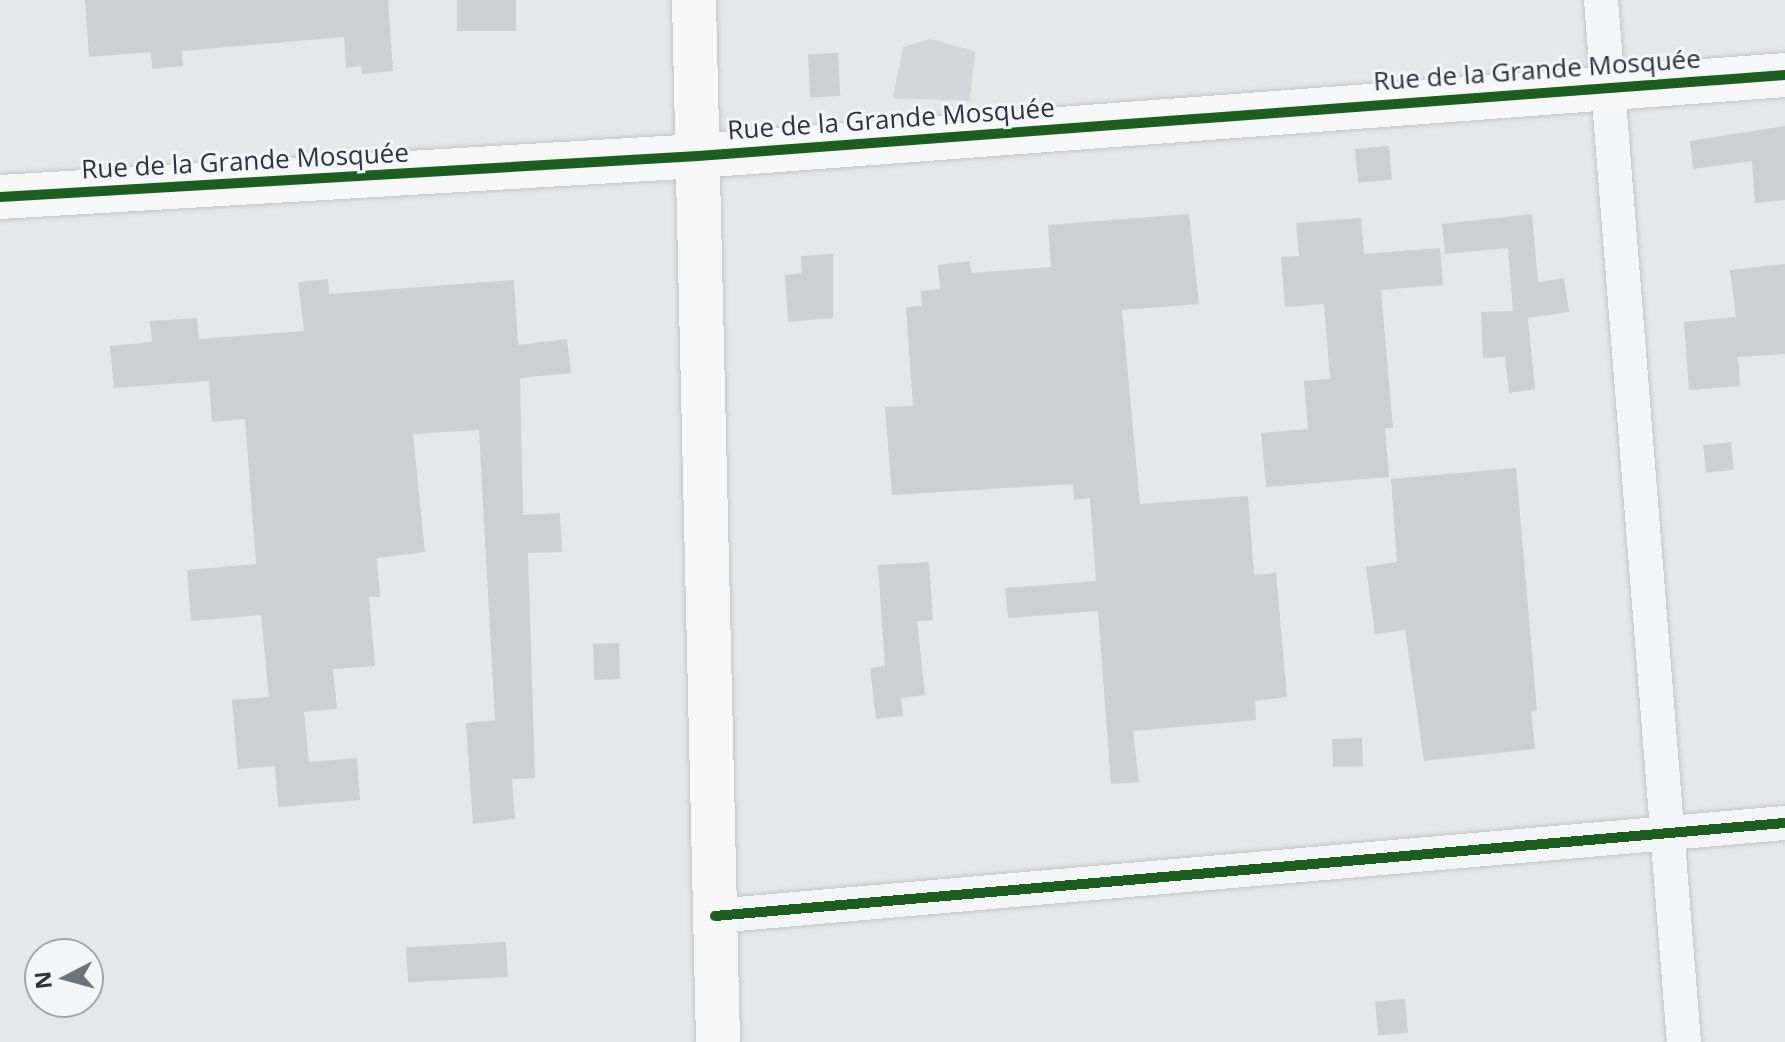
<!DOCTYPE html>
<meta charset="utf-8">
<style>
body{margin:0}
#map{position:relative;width:1785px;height:1042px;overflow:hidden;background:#e5e7e9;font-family:"Open Sans",sans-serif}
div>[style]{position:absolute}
.built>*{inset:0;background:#d4d6dc}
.building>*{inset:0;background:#cdcfd1;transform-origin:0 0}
.roads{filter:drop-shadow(0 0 2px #c3c5c7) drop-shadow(0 0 2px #c3c5c7)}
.street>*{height:34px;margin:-17px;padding:0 17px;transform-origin:17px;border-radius:17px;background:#f4f5f6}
.secondary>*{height:44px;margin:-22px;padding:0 22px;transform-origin:22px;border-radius:22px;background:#f7f7f8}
.cycleway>*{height:10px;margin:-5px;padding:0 5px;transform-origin:5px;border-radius:5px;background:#1b5e20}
span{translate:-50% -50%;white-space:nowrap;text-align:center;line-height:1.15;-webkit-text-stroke:6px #f3f5f8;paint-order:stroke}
.street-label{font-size:26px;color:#2c3442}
.north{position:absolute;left:24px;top:938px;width:80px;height:80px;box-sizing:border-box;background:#f3f5f8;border:2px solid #a3a8af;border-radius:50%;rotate:264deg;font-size:22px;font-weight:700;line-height:32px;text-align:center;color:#2c3442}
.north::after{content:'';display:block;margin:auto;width:28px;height:36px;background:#6d737c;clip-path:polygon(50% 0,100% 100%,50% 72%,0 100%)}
</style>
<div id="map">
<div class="built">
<div style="clip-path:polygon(930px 39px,975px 51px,970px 101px,893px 98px,903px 47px)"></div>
</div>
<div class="building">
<div style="clip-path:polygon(85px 0,388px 0,393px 71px,362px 74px,361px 66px,346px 68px,344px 37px,182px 51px,183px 66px,152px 69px,151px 52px,89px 57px)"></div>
<div style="left:457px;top:0;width:59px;height:31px"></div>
<div style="left:838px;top:53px;width:43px;height:30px;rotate:87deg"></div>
<div style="clip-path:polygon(1785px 126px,1785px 200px,1755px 203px,1752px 161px,1693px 169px,1690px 141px)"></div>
<div style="left:1389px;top:146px;width:34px;height:34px;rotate:85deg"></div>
<div style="clip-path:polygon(1189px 214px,1199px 304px,1122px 310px,1140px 504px,1248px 496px,1254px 575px,1276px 573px,1287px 697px,1255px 701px,1256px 720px,1133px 731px,1139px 782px,1111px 784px,1098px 611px,1008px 618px,1005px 588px,1096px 581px,1090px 498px,1074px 500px,1073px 484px,892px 495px,885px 407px,913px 406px,906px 307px,922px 306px,921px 291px,940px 289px,938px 265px,970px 261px,971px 273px,1051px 267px,1048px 225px)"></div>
<div style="clip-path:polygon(1532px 214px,1538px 282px,1564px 278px,1569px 312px,1528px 318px,1535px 389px,1509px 393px,1505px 357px,1483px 358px,1481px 312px,1513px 311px,1508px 248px,1445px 254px,1442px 224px)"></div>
<div style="clip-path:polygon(1361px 218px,1364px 254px,1440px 248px,1443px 285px,1381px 290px,1393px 428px,1385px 428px,1389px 477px,1266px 487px,1261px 433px,1308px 429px,1304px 381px,1330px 379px,1324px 304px,1285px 307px,1281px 257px,1299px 256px,1296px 223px)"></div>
<div style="clip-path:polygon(833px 254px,833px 318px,788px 322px,785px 275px,802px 273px,801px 256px)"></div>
<div style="clip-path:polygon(1785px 264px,1785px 354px,1738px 357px,1740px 386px,1689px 390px,1684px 322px,1736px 317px,1730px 270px)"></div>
<div style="clip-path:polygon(328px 279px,329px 294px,514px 280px,518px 345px,567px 339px,571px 373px,520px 378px,523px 515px,560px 513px,562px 552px,528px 553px,535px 778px,512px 779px,515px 819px,473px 824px,466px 723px,495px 720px,479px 430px,413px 434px,425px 552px,377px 558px,380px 597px,369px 597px,375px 666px,333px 669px,337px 709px,304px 712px,309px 762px,357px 758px,360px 800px,278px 807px,275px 766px,238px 769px,232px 700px,269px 697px,261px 615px,191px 621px,187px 570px,256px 564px,245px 419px,212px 422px,209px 381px,114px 388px,110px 346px,152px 342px,150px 321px,197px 318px,199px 339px,304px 331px,298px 282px)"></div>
<div style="left:1731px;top:442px;width:28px;height:28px;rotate:84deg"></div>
<div style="clip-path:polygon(1516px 468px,1537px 711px,1531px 712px,1535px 749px,1424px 761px,1405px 630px,1375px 634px,1366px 567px,1397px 562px,1391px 479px)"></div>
<div style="clip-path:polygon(929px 562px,933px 620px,917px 621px,925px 695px,901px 698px,903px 716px,876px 719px,870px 668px,885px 666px,878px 565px)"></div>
<div style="left:619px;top:643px;width:36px;height:26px;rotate:88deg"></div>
<div style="left:1362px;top:738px;width:28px;height:30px;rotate:88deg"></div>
<div style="left:506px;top:942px;width:35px;height:100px;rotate:87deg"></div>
<div style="left:1405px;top:999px;width:34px;height:30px;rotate:85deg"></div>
</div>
<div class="roads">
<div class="street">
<div style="left:1601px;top:0;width:1045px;rotate:85.45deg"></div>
<div style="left:715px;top:916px;width:1074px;rotate:-4.97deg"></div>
</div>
<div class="secondary">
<div style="left:694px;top:0;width:1042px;rotate:88.68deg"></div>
<div style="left:0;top:197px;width:699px;rotate:-3.36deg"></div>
<div style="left:698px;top:156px;width:1090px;rotate:-4.26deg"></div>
</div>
</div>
<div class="cycleway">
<div style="left:0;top:197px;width:699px;rotate:-3.36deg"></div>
<div style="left:698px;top:156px;width:1090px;rotate:-4.26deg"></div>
<div style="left:715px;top:916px;width:1074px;rotate:-4.97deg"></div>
</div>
<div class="street-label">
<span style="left:1537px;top:70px;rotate:-4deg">Rue de la Grande Mosquée</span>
<span style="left:891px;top:119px;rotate:-4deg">Rue de la Grande Mosquée</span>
<span style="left:245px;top:161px;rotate:-3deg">Rue de la Grande Mosquée</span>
</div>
<div class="north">N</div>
</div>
